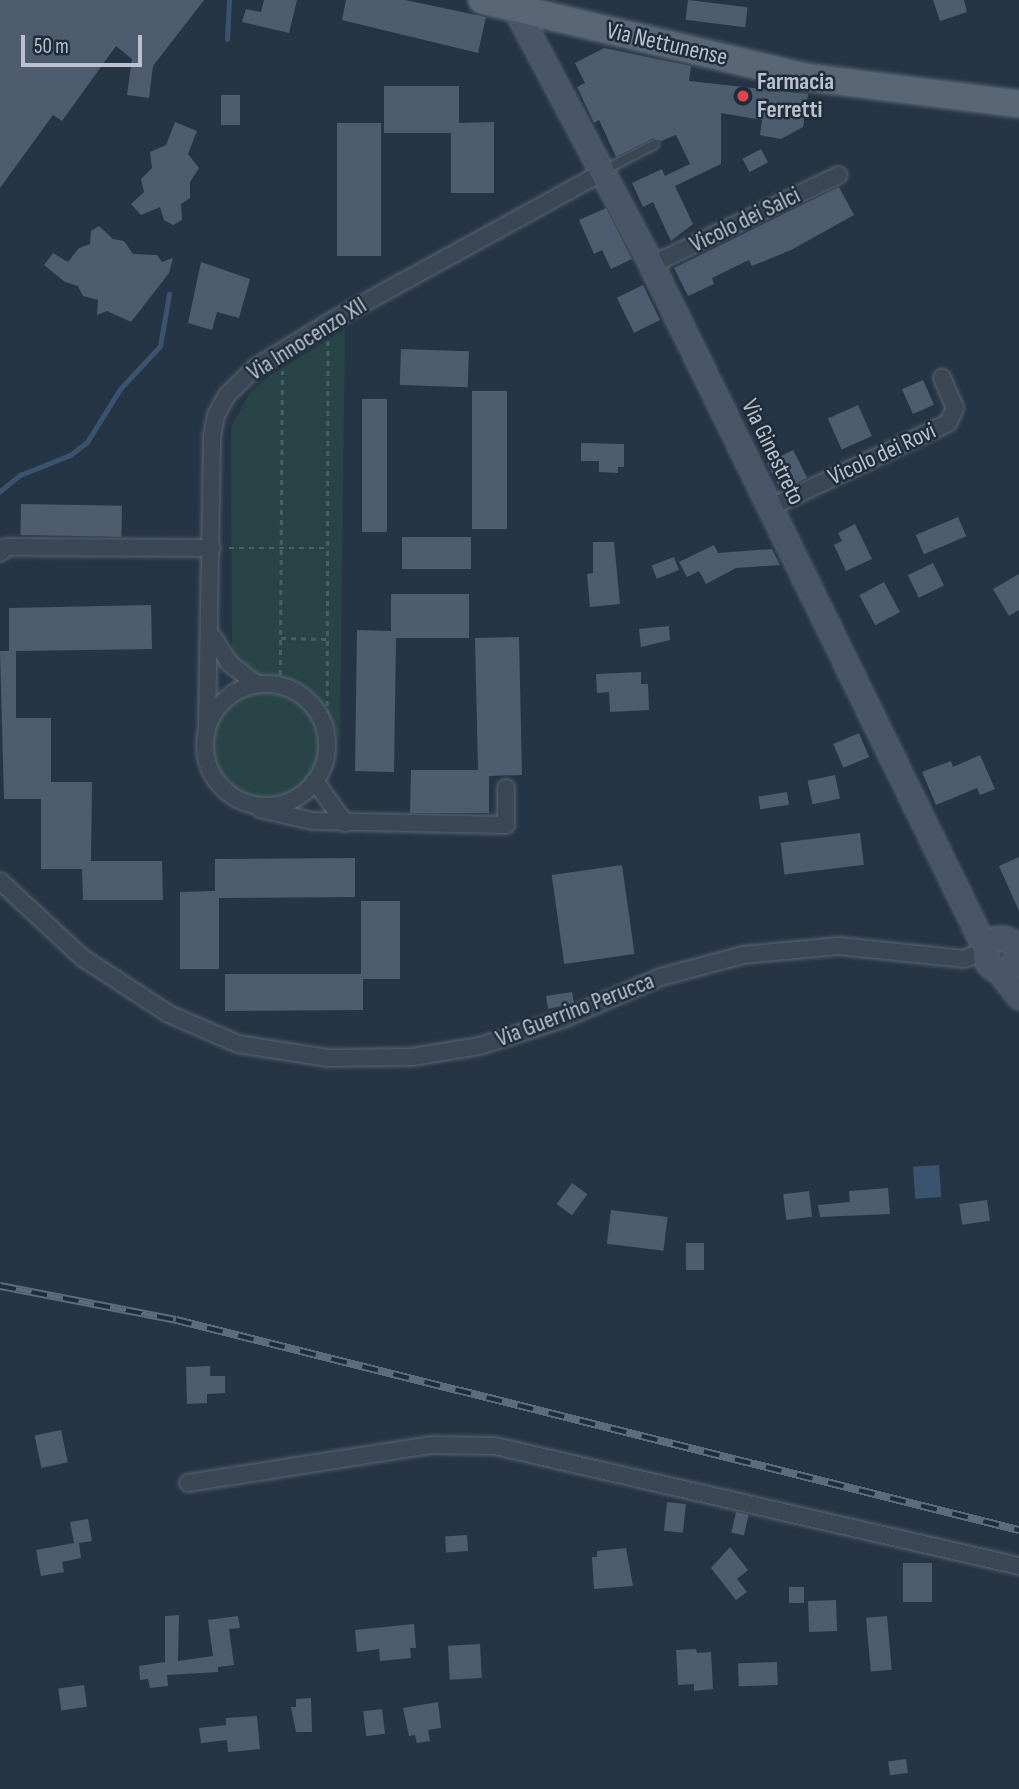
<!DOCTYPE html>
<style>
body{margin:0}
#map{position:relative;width:1019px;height:1789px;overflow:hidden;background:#263546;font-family:"Sofia Sans Condensed",sans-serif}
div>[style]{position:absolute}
.green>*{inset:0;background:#284446}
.round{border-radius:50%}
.water>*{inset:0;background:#3b536f;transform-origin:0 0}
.stream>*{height:5px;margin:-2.5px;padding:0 2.5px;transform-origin:2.5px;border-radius:2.5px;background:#3b536f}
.building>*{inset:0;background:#4d5c6f;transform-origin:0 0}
.path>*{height:2.5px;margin-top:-1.25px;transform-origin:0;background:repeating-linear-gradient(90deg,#476162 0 5px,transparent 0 10px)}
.roads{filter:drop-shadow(0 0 2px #5a6572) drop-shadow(0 0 2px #5a6572)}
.lane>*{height:8px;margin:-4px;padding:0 4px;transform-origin:4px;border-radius:4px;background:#3b4755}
.street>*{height:16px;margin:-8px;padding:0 8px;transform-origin:8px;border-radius:8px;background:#3b4755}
.street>.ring{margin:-8px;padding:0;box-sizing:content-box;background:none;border:16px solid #3b4755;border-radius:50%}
.secondary>*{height:23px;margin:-11.5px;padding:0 11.5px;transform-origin:11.5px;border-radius:11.5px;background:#495668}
.secondary>.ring{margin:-11.5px;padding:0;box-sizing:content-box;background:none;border:23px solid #495668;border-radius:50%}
.primary>*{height:26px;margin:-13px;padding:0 13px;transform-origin:13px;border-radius:13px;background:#596675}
.rail>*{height:8px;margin-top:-4px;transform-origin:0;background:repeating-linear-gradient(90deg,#1f2c3a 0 16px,#5d6b7c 0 32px);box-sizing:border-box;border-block:2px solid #5d6b7c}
.dots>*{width:19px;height:19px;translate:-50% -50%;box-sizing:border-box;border:4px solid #1f2c3a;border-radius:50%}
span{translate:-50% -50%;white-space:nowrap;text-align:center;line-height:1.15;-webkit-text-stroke:5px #1f2c3a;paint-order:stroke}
.street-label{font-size:24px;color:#b9c2ce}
.poi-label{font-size:24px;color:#b9c2ce;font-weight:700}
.left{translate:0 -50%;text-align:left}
.scale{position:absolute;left:21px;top:35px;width:121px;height:32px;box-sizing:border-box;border:4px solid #b9c2ce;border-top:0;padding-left:9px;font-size:21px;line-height:24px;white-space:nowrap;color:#b9c2ce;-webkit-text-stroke:5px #1f2c3a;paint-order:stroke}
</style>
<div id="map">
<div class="green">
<div style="clip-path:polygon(345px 329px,340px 741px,325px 707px,311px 692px,287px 679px,259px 677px,237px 661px,232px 647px,231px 428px,249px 393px,268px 377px)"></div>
<div class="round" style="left:212px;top:691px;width:108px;height:108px"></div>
</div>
<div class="water">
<div style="left:939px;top:1165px;width:32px;height:26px;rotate:86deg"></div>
</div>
<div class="stream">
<div style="left:227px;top:39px;width:39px;rotate:-87deg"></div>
<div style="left:0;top:491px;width:26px;rotate:-39deg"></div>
<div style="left:20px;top:475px;width:54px;rotate:-21.8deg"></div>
<div style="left:70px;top:455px;width:21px;rotate:-37deg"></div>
<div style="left:87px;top:442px;width:62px;rotate:-58.1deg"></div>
<div style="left:120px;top:389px;width:59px;rotate:-47.1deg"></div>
<div style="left:160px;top:346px;width:53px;rotate:-80.2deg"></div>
</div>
<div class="building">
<div style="clip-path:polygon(0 0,204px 0,153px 66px,149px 98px,127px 95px,132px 59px,116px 46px,62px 121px,53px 115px,0 188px)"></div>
<div style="clip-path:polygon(264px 0,297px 0,289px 33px,242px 22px,246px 9px,261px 12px)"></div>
<div style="clip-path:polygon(346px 0,405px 0,486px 17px,478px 53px,342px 20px)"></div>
<div style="left:688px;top:0;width:60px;height:20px;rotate:7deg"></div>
<div style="clip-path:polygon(933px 0,964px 0,967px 12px,940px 21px)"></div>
<div style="clip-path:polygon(604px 48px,691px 66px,689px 81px,808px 94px,803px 127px,781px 139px,760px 135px,762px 120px,721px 113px,721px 164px,675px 186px,693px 224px,671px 241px,653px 202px,643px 207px,632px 183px,662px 169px,665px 176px,690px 164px,676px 135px,661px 141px,653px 138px,616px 157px,599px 120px,594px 123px,577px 87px,585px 83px,575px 63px)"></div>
<div style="clip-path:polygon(384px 86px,459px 86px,459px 123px,494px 122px,494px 193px,451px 193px,451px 133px,384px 133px)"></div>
<div style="left:221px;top:95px;width:19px;height:30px"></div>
<div style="clip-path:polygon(175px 122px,197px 131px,188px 154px,199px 168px,190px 182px,190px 198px,181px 204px,182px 220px,173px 225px,164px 220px,160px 207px,141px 215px,131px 204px,144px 192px,141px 179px,152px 168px,150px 152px,166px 145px)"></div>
<div style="left:337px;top:123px;width:44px;height:133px"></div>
<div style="left:761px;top:149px;width:15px;height:21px;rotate:62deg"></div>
<div style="clip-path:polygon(839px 187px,854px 215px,791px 250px,752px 266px,749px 260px,712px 278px,714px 284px,688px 296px,674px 268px)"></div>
<div style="clip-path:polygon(606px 208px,632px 259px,611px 269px,602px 250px,594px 254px,579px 220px)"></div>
<div style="clip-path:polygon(99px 226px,113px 239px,124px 241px,133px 254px,157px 255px,162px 262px,173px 258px,169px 273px,131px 322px,107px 311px,97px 315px,98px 300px,83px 296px,78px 286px,65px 282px,44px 265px,53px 253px,68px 262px,79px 248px,90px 244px,91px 231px)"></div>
<div style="clip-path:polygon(201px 262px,250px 279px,239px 318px,217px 312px,212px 330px,188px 323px)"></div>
<div style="left:643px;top:285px;width:39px;height:29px;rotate:64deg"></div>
<div style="left:401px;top:349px;width:68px;height:36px;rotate:2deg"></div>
<div style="left:923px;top:380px;width:27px;height:23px;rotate:66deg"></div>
<div style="left:472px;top:391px;width:35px;height:138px"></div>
<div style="left:362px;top:399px;width:25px;height:133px"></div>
<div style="left:858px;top:405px;width:34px;height:33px;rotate:66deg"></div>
<div style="clip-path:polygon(581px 443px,624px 444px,624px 467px,618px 467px,618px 473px,599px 472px,599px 461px,581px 461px)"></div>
<div style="left:793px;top:450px;width:31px;height:29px;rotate:63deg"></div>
<div style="left:21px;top:504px;width:101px;height:31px;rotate:1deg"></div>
<div style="left:958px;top:517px;width:21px;height:46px;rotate:67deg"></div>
<div style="clip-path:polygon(855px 524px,872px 559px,846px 571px,834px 545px,842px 541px,838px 533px)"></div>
<div style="left:471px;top:537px;width:32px;height:69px;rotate:90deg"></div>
<div style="clip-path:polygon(593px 542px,614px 542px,620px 604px,590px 607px,587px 574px,593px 573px)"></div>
<div style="clip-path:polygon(714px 545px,718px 553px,772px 549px,780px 565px,736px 568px,706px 584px,699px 571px,687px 577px,679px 562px)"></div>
<div style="left:674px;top:557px;width:14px;height:24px;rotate:69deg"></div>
<div style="left:933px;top:563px;width:25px;height:28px;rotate:64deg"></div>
<div style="clip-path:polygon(1019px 574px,1019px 610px,1009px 616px,993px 589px)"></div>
<div style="left:884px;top:582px;width:34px;height:28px;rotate:62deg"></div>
<div style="clip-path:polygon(391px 594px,469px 594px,469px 638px,396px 638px,394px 772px,355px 771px,357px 630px,391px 631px)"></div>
<div style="clip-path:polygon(151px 605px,152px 649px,16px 651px,16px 718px,51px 718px,51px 782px,92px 782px,91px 861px,162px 861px,163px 900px,83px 900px,82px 869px,41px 869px,41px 799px,4px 799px,0 651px,9px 651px,9px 608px)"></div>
<div style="clip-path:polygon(669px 626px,670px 640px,641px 647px,639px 629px)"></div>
<div style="clip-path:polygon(519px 637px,522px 775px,489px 776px,489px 813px,410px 813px,411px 770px,478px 770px,475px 638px)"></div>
<div style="clip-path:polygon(641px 672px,641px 684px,648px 684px,649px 710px,610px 712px,609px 692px,597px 693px,596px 674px)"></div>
<div style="left:859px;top:733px;width:26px;height:28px;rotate:67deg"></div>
<div style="clip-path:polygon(980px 755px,995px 789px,980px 795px,977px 788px,936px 805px,922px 772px,951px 761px,953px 767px)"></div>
<div style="left:835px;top:775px;width:24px;height:28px;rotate:78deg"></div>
<div style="left:787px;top:792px;width:13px;height:29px;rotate:81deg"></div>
<div style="left:860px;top:833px;width:32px;height:80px;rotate:83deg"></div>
<div style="clip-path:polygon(1019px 857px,1019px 911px,999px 866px)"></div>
<div style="clip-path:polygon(355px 858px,355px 897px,219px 898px,219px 969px,180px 969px,180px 892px,215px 891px,215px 859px)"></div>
<div style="left:622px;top:865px;width:90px;height:71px;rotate:82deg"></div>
<div style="clip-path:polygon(361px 901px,400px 901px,400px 979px,363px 979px,363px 1010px,225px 1011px,225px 974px,361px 974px)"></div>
<div style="clip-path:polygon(572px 992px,574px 1003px,548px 1009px,546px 996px)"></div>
<div style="left:572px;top:1183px;width:19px;height:26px;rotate:36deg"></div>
<div style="clip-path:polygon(888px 1188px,890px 1214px,820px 1217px,818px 1205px,850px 1202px,849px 1191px)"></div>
<div style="left:809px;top:1191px;width:26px;height:26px;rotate:83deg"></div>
<div style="left:987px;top:1200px;width:21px;height:28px;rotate:82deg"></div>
<div style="left:611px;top:1210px;width:57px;height:34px;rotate:7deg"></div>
<div style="left:686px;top:1243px;width:18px;height:27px"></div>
<div style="clip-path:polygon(210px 1366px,210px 1376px,225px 1376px,225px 1393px,207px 1394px,207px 1403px,187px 1404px,186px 1367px)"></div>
<div style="left:61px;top:1430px;width:33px;height:27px;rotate:78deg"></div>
<div style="left:667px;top:1502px;width:19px;height:29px;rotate:6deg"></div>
<div style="left:736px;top:1512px;width:13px;height:21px;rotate:13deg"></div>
<div style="clip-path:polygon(88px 1519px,92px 1541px,79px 1543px,81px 1558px,62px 1562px,64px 1572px,41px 1576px,36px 1550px,74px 1543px,70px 1522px)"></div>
<div style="left:467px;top:1535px;width:16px;height:22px;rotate:86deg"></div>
<div style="clip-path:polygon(730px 1547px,748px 1570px,737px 1579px,747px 1592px,736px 1600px,711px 1568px)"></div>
<div style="clip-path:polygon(626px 1548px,633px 1586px,594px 1589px,592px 1557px,597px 1557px,597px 1551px)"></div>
<div style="left:903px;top:1563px;width:29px;height:39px"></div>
<div style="left:789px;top:1587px;width:15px;height:16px"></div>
<div style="left:836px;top:1600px;width:31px;height:28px;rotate:88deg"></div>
<div style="clip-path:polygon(179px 1615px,178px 1661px,213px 1656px,208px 1620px,238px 1616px,240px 1628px,229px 1629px,234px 1665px,218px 1667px,218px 1672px,167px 1675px,168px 1686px,150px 1688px,148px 1679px,140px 1680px,139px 1666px,165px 1662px,165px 1616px)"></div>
<div style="left:887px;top:1616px;width:54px;height:21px;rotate:85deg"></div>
<div style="clip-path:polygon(414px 1624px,416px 1648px,410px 1648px,411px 1658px,380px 1661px,379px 1649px,357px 1652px,355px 1630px)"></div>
<div style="left:480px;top:1644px;width:34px;height:32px;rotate:87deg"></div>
<div style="clip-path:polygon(696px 1649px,697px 1653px,711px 1652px,713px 1689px,694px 1691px,694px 1684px,678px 1685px,676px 1650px)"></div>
<div style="left:777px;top:1662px;width:23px;height:39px;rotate:88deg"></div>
<div style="left:84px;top:1685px;width:22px;height:26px;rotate:82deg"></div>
<div style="clip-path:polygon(311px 1698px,312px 1732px,296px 1732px,291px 1707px,296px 1707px,296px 1699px)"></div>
<div style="clip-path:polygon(438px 1702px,441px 1728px,428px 1730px,430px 1741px,417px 1743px,415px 1735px,409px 1736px,403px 1708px)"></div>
<div style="left:382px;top:1709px;width:25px;height:19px;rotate:83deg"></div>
<div style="clip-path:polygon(257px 1716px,260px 1749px,228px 1752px,227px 1740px,201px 1743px,199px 1728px,226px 1725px,226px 1718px)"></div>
<div style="left:906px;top:1759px;width:14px;height:18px;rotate:82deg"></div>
</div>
<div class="path">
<div style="left:229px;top:548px;width:98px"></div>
<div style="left:281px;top:638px;width:46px;rotate:1.2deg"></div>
<div style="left:280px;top:685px;width:314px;rotate:-89.6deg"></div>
<div style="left:327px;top:736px;width:396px;rotate:-89.9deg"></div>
</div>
<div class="roads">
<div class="lane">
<div style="left:605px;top:170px;width:56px;rotate:-27.5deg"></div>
</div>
<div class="street">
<div style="left:651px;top:265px;width:208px;rotate:-25.6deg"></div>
<div style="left:771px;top:507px;width:196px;rotate:-25.4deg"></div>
<div style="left:948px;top:423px;width:17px;rotate:-65deg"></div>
<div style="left:955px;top:408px;width:33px;rotate:-113deg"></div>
<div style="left:0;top:553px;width:8px;rotate:-45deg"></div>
<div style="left:6px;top:547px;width:206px;rotate:0.3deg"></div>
<div style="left:213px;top:637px;width:31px;rotate:58deg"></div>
<div style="left:229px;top:663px;width:35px;rotate:37deg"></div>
<div class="ring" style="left:205px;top:684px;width:106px;height:106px"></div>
<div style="left:207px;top:727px;width:291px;rotate:-89deg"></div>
<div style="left:212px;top:436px;width:21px;rotate:-79deg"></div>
<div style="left:216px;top:415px;width:23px;rotate:-61deg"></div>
<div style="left:227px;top:395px;width:40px;rotate:-44deg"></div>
<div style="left:256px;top:367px;width:84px;rotate:-31.4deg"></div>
<div style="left:328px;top:323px;width:315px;rotate:-28.8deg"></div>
<div style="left:315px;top:781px;width:52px;rotate:54.5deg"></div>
<div style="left:260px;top:809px;width:54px;rotate:12.8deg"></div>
<div style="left:313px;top:821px;width:193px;rotate:1.2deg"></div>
<div style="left:506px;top:825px;width:37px;rotate:-90deg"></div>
<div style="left:0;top:881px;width:113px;rotate:42.9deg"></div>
<div style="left:83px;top:958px;width:103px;rotate:33.1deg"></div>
<div style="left:169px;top:1014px;width:75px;rotate:23.5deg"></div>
<div style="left:238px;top:1044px;width:90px;rotate:8.9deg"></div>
<div style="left:327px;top:1058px;width:85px;rotate:-0.7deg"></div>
<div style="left:412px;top:1057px;width:69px;rotate:-9.2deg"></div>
<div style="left:480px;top:1046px;width:87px;rotate:-18deg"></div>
<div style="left:563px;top:1019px;width:107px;rotate:-23.2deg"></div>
<div style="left:661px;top:977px;width:85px;rotate:-15deg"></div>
<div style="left:743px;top:955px;width:96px;rotate:-5.4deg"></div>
<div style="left:839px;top:946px;width:126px;rotate:5.9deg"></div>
<div style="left:964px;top:959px;width:24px;rotate:-22deg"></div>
<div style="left:188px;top:1483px;width:245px;rotate:-8.9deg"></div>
<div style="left:430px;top:1445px;width:65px;rotate:0.9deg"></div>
<div style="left:495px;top:1446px;width:538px;rotate:12.9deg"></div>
</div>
<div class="secondary">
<div style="left:515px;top:8px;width:279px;rotate:62deg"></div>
<div style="left:646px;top:254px;width:775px;rotate:63.96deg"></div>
<div class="ring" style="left:985px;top:938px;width:9px;height:9px"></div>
<div style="left:998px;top:970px;width:34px;rotate:52deg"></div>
</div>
<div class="primary">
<div style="left:482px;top:0;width:332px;rotate:13.4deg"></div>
<div style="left:805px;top:77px;width:216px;rotate:7.2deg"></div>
</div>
</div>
<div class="rail">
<div style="left:0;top:1286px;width:179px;rotate:10.9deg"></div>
<div style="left:176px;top:1320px;width:869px;rotate:13.99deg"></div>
</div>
<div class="dots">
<div style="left:743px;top:96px;background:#e0444e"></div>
</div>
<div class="street-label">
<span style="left:667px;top:44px;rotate:13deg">Via Nettunense</span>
<span style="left:745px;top:220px;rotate:-26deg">Vicolo dei Salci</span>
<span style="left:307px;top:339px;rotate:-32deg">Via Innocenzo XII</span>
<span style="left:773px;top:452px;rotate:64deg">Via Ginestreto</span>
<span style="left:882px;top:454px;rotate:-25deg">Vicolo dei Rovi</span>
<span style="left:575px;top:1010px;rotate:-21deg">Via Guerrino Perucca</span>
</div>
<div class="poi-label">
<span class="left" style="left:757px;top:96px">Farmacia<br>Ferretti</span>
</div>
<div class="scale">50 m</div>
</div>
